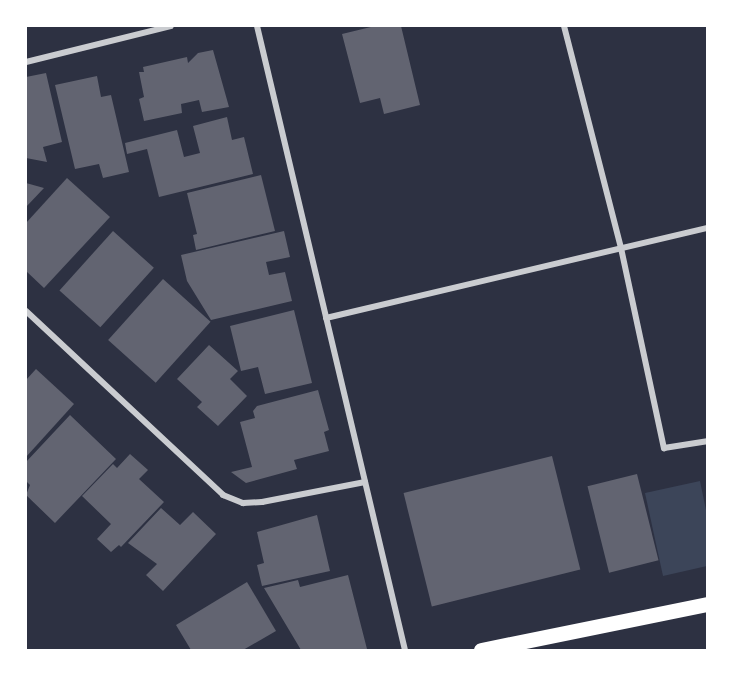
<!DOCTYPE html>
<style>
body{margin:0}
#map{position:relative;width:733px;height:676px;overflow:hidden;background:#2d3142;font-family:Jost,sans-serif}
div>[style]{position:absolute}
.green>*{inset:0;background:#3c4559}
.building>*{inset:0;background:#626471;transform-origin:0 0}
.minor>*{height:6px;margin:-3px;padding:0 3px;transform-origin:3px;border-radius:3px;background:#caccd0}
.primary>*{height:15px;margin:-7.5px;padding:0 7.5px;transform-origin:7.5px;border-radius:7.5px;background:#fff}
span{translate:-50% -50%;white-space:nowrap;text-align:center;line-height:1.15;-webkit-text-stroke:6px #fff;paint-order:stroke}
.frame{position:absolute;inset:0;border:27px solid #fff;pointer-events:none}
</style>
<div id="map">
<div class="green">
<div style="clip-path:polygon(700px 481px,707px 515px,707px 566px,663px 576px,645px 493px)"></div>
</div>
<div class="building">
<div style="clip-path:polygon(375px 26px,401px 26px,420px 105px,384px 114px,380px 98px,360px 103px,342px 34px)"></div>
<div style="clip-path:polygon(213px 50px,229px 107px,202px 112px,199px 100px,181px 104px,182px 113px,144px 121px,139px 99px,144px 97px,139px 72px,144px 72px,143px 67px,187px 57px,188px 63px,198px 53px)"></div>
<div style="clip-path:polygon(46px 73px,62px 142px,43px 147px,47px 162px,26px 158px,26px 77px)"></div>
<div style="clip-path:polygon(97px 76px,101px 97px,111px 95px,129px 172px,103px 178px,99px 164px,75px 169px,55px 85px)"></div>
<div style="clip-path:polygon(227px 117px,232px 140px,244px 137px,253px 174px,159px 197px,147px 149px,127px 154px,125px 143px,177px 130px,184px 157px,200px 153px,193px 126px)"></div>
<div style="clip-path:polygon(261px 175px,275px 231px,196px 250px,193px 235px,197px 234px,187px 193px)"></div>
<div style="clip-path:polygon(67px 178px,110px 217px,44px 288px,26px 271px,26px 223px)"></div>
<div style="clip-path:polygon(26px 183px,44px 188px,26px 207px)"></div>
<div style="left:113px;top:231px;width:55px;height:80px;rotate:42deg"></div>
<div style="clip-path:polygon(284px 231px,290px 257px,266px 262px,269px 275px,285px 272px,292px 301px,211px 320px,187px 281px,181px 255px)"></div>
<div style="left:163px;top:279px;width:64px;height:82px;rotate:42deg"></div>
<div style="clip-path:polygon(294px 310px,312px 383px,265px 394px,258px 367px,241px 371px,230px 326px)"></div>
<div style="clip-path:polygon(209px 345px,238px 371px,230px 379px,247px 396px,218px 426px,197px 407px,202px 402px,177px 379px)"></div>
<div style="clip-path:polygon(36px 369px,74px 404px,26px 457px,26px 380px)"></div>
<div style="clip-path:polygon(318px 390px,329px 430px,324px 432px,329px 451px,294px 460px,297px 469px,246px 483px,231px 472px,252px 467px,240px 422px,255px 418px,253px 411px,257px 406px)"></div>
<div style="clip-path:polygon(70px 415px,116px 459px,55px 523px,26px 495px,30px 485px,26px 481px,26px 462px)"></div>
<div style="clip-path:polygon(130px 454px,148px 470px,139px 479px,164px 502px,121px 547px,119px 545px,111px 552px,97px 539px,111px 524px,82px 496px,113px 464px,117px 468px)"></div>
<div style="left:552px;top:456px;width:117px;height:153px;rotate:76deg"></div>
<div style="left:637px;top:474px;width:89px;height:51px;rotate:76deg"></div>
<div style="clip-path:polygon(161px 508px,180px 525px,193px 512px,216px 534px,163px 591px,146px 575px,157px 564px,128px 543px)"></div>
<div style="clip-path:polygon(317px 515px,330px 571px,262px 586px,257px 565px,264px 563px,257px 532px)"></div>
<div style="clip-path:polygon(348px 575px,367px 649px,301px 650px,264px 588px,298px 580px,300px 587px)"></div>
<div style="clip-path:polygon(247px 582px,276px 631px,243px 650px,191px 650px,176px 625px)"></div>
</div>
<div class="minor">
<div style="left:257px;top:26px;width:641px;rotate:76.66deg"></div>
<div style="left:564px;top:26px;width:229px;rotate:75.6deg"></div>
<div style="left:621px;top:248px;width:205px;rotate:77.9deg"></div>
<div style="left:664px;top:448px;width:45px;rotate:-9deg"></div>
<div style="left:26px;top:62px;width:149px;rotate:-13.9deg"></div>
<div style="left:26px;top:311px;width:270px;rotate:43deg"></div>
<div style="left:223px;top:495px;width:22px;rotate:22deg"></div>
<div style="left:243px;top:503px;width:19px;rotate:-3deg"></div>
<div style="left:262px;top:502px;width:105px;rotate:-11deg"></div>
<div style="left:326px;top:318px;width:392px;rotate:-13.3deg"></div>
</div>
<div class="primary">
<div style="left:481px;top:650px;width:232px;rotate:-11.5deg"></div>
</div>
<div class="frame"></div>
</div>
